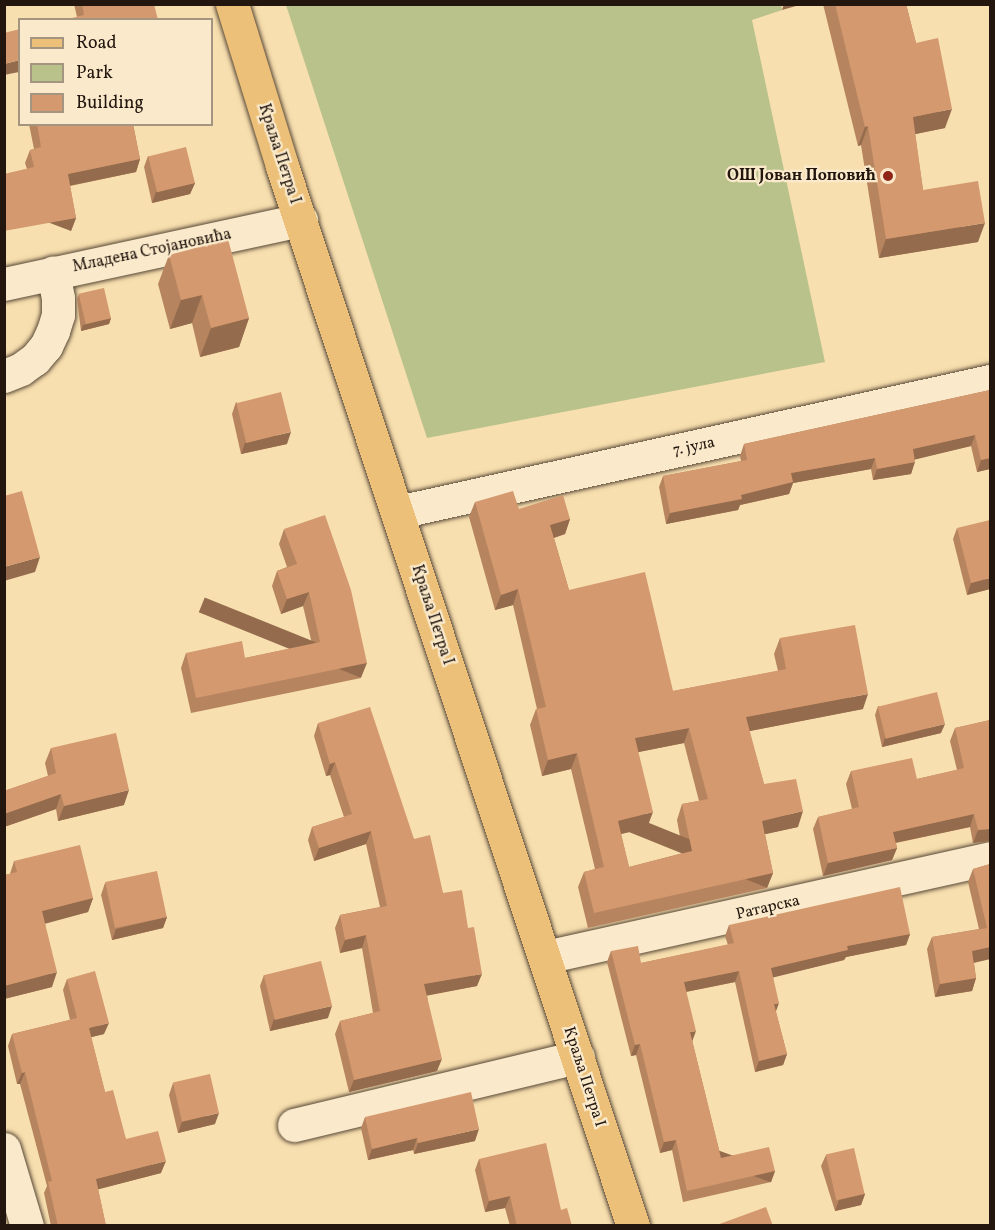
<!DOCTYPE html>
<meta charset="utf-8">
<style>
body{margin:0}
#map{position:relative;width:995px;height:1230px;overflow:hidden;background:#f8dfaf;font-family:Vollkorn,serif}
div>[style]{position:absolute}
.green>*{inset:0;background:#bac28c}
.roads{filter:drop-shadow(0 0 2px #584837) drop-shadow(0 0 2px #584837)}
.minor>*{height:33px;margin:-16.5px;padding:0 16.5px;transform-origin:16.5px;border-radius:16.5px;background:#faeacb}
.major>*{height:33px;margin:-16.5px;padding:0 16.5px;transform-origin:16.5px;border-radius:16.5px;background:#ecc078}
.wall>*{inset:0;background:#b6845f}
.shaded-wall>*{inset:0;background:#946b4d;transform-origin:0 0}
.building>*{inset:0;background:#d4996e;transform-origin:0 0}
.dots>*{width:16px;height:16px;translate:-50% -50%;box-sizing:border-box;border:3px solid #faeacb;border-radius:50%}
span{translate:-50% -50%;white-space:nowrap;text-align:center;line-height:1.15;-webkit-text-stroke:4.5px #faeacb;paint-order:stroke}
.street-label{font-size:16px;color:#22160f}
.poi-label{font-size:16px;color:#22160f;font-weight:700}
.right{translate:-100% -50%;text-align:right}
.frame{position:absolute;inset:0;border:6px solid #22160f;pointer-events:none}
.legend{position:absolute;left:18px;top:18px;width:195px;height:108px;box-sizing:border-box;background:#faeacb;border:2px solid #a49580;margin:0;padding:8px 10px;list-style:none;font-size:18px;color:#22160f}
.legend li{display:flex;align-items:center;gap:12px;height:30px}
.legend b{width:30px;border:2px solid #a49580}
</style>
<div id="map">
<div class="green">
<div style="clip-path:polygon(286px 5px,781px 5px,782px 10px,752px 20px,825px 362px,427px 438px)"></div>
</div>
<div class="roads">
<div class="minor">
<div style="left:4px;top:284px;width:304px;rotate:-12.2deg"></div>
<div style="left:4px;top:376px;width:18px;rotate:-22deg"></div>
<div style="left:21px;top:369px;width:17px;rotate:-36deg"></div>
<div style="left:35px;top:359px;width:17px;rotate:-50deg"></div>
<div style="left:46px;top:346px;width:17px;rotate:-65deg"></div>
<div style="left:53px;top:331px;width:17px;rotate:-73deg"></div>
<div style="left:58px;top:315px;width:17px;rotate:-90deg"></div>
<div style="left:58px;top:298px;width:26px;rotate:-101deg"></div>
<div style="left:398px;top:512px;width:606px;rotate:-12.48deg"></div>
<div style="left:545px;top:957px;width:456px;rotate:-12.5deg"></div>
<div style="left:294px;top:1125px;width:292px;rotate:-13.5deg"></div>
<div style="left:4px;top:1149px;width:80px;rotate:73.4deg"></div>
</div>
<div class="major">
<div style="left:232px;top:4px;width:170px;rotate:72.8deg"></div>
<div style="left:282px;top:166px;width:1117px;rotate:71.68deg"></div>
</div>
</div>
<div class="wall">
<div style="clip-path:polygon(74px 4px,154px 4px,77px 17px)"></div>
<div style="clip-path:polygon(823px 4px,906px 4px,916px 43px,945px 128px,915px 134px,923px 190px,978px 242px,879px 258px,861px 145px,858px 146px)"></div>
<div style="clip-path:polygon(29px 124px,133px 124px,140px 159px,136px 172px,70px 186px,76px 218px,71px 231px,27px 169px,25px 163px,30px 150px,34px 149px)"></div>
<div style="clip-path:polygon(148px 156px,195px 183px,190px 194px,152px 203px,144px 167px)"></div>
<div style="clip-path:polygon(169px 255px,249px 318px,239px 347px,200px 357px,192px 323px,170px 329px,158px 284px)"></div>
<div style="clip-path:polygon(79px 294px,111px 318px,109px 324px,81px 331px,77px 299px)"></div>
<div style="clip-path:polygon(990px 390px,990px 469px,977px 472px,971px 446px,915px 459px,911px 474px,873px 480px,871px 469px,793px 483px,789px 494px,740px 505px,738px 510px,666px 524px,659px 487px,663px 476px,741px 461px,740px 456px,744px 444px)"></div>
<div style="clip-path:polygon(236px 402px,287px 444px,241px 454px,232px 414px)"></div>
<div style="clip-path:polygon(evenodd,475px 502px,570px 519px,565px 534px,554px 538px,569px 590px,673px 691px,778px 671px,774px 654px,780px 638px,863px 709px,749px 731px,764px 784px,798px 827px,765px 834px,773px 873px,767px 888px,588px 928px,578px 887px,584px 872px,595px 869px,571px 769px,542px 776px,530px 725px,536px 709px,537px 709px,513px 605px,495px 610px,469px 517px,475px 502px,684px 743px,699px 801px,682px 804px,677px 820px,683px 853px,629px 867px,621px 834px,647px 828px,638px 752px,684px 743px)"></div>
<div style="clip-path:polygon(957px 528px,990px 589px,967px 595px,953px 539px)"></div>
<div style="clip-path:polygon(284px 529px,361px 678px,191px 713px,181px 668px,186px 653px,245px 658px,312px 644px,303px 606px,281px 614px,272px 586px,277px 571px,287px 567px,279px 544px)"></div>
<div style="clip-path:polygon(878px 706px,941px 733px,882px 747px,875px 715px)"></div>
<div style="clip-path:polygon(990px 720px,990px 841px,973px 843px,970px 827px,896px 843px,897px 848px,892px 860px,823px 876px,813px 829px,818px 817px,852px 809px,846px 784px,851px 771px,917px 779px,957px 770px,950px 741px,955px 728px)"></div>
<div style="clip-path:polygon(318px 723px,414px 839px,443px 893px,477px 986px,427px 995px,437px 1071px,349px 1092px,335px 1034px,340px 1021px,373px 1013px,362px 948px,340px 953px,335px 928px,340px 915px,380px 907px,366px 844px,314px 861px,308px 840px,312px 827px,344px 817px,330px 775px,326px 776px,314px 736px)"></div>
<div style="clip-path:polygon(51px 748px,124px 805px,58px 821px,56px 809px,4px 827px,4px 791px,48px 776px,45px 763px)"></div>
<div style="clip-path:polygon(14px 861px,93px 898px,88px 912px,45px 923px,52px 987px,4px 999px,4px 875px,10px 874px)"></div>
<div style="clip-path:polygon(990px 864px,990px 959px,974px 963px,976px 978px,972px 991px,935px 997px,927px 949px,932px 937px,979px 929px,968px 882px,973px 869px)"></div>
<div style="clip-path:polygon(105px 883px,167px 917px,163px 928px,112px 940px,101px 895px)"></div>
<div style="clip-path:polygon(729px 925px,910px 934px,906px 945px,846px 957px,844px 960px,773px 977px,776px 1012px,787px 1054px,783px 1065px,755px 1072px,735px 982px,686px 992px,692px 1040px,721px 1158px,775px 1171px,771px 1182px,683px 1202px,672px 1150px,660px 1153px,636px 1055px,631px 1056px,607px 962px,611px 951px,641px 963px,728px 945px,725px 936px)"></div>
<div style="clip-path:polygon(264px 975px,328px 1018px,270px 1031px,260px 986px)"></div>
<div style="clip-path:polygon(67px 979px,104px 1034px,91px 1037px,105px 1092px,126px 1139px,161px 1173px,98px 1189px,106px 1226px,51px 1226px,44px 1193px,47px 1186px,20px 1084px,17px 1084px,8px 1046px,12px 1034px,70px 1020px,63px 990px)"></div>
<div style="clip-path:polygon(173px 1083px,215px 1124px,178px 1133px,169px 1095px)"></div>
<div style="clip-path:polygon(365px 1117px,475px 1141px,414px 1154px,413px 1150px,368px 1160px,361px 1128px)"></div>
<div style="clip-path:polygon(826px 1155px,865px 1194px,861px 1205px,835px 1211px,821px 1166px)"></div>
<div style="clip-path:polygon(479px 1159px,561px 1210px,572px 1226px,510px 1226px,505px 1208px,485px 1212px,475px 1170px)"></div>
</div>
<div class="shaded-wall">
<div style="clip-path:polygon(784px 4px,803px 4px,782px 10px)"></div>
<div style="clip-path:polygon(20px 60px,19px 72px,4px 75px,4px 64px)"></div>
<div style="clip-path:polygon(952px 109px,945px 128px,906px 136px,913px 117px)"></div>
<div style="clip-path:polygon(868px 126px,861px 145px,858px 146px,865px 127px)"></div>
<div style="clip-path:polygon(140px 159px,136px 172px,63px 187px,68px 174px)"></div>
<div style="clip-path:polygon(195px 183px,190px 194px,152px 203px,156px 192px)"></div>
<div style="left:76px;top:218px;width:14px;height:73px;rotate:111deg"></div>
<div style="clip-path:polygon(985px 223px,978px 242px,879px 258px,886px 239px)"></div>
<div style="clip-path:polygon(202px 295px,192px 323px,170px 329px,181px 300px)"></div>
<div style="clip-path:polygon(111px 318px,109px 324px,81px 331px,83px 325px)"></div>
<div style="clip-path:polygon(249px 318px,239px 347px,200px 357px,211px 328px)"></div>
<div style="clip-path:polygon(291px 432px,287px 444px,241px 454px,245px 443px)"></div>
<div style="clip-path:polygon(975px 435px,971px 446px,909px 461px,913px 449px)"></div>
<div style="clip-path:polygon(875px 458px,871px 469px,793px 483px,789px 494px,740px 505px,738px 510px,666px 524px,670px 513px,741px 495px,791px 473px)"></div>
<div style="clip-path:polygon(990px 458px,990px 469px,977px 472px,981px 460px)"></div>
<div style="clip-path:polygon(915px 462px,911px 474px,873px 480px,877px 469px)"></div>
<div style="clip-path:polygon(570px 519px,565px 534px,544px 541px,550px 525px)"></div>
<div style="clip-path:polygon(40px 557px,35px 572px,4px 581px,4px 567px)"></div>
<div style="clip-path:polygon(990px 578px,990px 589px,967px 595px,971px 583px)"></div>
<div style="clip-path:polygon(518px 589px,513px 605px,495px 610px,501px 595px)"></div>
<div style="clip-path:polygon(309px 592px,303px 606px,281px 614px,287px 599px)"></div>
<div style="left:367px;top:663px;width:16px;height:175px;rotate:112deg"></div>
<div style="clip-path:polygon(868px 694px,863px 709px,740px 733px,746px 717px)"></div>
<div style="clip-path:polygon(945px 724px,941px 733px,882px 747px,885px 738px)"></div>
<div style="clip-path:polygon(689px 728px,684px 743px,629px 754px,635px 738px)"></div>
<div style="clip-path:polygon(577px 753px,571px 769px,542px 776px,548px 760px)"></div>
<div style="clip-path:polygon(335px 762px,330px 775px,326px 776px,330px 764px)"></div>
<div style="clip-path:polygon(129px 790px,124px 805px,58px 821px,64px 806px)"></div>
<div style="clip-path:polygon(61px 794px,56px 809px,4px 827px,4px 814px)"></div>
<div style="clip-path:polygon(803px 811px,798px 827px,757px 836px,762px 821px)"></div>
<div style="clip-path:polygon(653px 812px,647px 828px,612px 836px,618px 821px)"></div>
<div style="clip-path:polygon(974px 814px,970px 827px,889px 844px,893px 832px)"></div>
<div style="clip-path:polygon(990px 829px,990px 841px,973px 843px,978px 830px)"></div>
<div style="clip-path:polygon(371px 831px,366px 844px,314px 861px,319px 848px)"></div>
<div style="clip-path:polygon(897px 848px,892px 860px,823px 876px,828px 863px)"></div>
<div style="left:773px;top:873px;width:16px;height:183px;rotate:112deg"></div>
<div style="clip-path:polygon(93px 898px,88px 912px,37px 926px,42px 911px)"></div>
<div style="clip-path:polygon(167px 917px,163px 928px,112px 940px,116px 929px)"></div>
<div style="clip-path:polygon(910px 934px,906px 945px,846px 957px,844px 960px,767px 979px,771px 968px,847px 946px)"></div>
<div style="clip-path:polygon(366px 935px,362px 948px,340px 953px,345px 940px)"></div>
<div style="clip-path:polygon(990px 947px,990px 959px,967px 964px,972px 951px)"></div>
<div style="clip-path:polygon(739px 971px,735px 982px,680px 993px,684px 982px)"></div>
<div style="clip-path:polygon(57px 972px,52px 987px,4px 999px,4px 986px)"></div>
<div style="clip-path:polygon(482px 974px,477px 986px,420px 997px,424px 984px)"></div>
<div style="clip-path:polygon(976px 978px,972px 991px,935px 997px,940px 984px)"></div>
<div style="clip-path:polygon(779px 1003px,775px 1014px,774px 1004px)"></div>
<div style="clip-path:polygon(332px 1006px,328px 1018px,270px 1031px,274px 1019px)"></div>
<div style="clip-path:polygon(109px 1023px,104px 1034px,84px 1039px,89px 1028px)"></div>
<div style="clip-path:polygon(696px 1031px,692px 1042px,690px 1032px)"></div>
<div style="clip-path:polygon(640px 1044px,636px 1055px,631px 1056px,635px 1045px)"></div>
<div style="clip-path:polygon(787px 1054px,783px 1065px,755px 1072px,759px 1061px)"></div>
<div style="clip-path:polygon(442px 1059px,437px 1071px,349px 1092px,354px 1080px)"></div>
<div style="clip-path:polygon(25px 1072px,20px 1084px,17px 1084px,22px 1073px)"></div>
<div style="clip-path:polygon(219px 1113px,215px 1124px,178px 1133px,182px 1122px)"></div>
<div style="clip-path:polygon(479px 1129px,475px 1141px,414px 1154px,418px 1143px)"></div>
<div style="clip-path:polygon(417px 1138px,413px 1150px,368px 1160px,372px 1149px)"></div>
<div style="clip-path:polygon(676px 1140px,672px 1150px,660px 1153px,664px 1142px)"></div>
<div style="clip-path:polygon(166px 1161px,161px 1173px,92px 1191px,96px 1179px)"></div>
<div style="left:775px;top:1171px;width:12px;height:90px;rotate:110deg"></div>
<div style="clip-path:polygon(865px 1194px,861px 1205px,835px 1211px,839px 1200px)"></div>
<div style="clip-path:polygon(510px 1196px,505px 1208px,485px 1212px,489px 1201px)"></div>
</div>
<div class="building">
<div style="clip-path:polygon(82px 4px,154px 4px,158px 20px,64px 20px,84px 15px)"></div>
<div style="clip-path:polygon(835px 4px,906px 4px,916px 43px,938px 38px,952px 109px,913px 117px,923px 190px,978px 181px,985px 223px,886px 239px,868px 126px,865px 127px)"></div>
<div style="clip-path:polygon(20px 29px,20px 60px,4px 64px,4px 33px)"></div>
<div style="clip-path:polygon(37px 124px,133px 124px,140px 159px,68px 174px,76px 218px,4px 231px,4px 174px,34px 167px,30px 150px,41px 147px)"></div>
<div style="left:186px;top:147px;width:37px;height:39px;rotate:76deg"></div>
<div style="clip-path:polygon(228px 239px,249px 318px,211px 328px,202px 295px,181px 300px,169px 255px)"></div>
<div style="left:104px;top:288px;width:31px;height:26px;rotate:77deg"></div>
<div style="clip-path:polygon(990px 390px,990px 458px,981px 460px,975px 435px,913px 449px,915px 462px,877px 469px,875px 458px,791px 473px,793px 482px,741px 495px,742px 499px,670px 513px,663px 476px,747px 460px,744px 444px)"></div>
<div style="left:281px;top:392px;width:41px;height:46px;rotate:76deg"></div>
<div style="clip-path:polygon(22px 491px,40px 557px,4px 567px,4px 496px)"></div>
<div style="clip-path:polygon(evenodd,513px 491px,519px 509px,563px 495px,570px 519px,550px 525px,569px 590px,645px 572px,673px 691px,786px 669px,780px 638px,855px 625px,868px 694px,746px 717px,764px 784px,796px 779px,803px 811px,762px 821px,773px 873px,594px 913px,584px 872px,604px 867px,577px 753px,548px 760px,536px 709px,546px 707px,518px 589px,501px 595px,475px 502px,513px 491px,689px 728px,708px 799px,682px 804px,692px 851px,629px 867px,618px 821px,653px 812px,635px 738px,689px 728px)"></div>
<div style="clip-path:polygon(325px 515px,351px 590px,367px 663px,196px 698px,186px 653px,242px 641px,245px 658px,320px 642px,309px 592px,287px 599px,277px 571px,297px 564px,284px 529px)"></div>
<div style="clip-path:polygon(990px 520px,990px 578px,971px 583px,957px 528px)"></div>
<div style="left:937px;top:692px;width:33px;height:61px;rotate:76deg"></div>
<div style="clip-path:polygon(370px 707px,414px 839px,430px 835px,443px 893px,462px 890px,468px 928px,474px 927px,482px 974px,424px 984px,442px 1059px,354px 1080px,340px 1021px,380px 1011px,366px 935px,345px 940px,340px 915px,387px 906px,371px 831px,319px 848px,312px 827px,352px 814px,335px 762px,330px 764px,318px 723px)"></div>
<div style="clip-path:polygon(990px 720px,990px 829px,978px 830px,974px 814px,893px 832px,897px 848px,828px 863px,818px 817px,859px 807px,851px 771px,912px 758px,917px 779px,964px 768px,955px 728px)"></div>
<div style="clip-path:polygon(116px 733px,129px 790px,64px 806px,61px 794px,4px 814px,4px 791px,56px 773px,51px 748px)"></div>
<div style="clip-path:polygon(80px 845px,93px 898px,42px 911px,57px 972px,4px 986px,4px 875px,17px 872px,14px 861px)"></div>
<div style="clip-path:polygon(990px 864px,990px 947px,972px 951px,976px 978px,940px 984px,932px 937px,987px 928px,973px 869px)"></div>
<div style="left:157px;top:871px;width:47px;height:53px;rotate:78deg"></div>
<div style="clip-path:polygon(900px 887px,910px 934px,847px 946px,848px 950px,771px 968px,779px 1003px,774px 1004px,787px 1054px,759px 1061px,739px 971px,684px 982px,696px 1031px,690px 1032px,721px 1158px,769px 1147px,775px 1171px,687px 1191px,676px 1140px,664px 1142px,640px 1044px,635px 1045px,611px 951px,638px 946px,641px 963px,734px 943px,729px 925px)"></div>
<div style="left:321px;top:961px;width:46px;height:59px;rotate:76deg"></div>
<div style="clip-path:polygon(95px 971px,109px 1023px,89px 1028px,105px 1092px,113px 1090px,126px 1139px,158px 1131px,166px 1161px,96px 1179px,106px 1226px,80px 1226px,80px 1224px,71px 1226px,58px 1226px,48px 1182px,52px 1181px,25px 1072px,22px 1073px,12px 1034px,77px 1018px,67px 979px)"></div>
<div style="left:210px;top:1074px;width:40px;height:38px;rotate:77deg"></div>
<div style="clip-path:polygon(471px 1092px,479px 1129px,418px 1143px,417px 1138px,372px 1149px,365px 1117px)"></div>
<div style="clip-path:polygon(546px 1143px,561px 1210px,567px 1208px,572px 1226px,517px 1226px,510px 1196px,489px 1201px,479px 1159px)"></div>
<div style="left:854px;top:1148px;width:47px;height:29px;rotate:77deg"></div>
<div style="clip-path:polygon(766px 1207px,773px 1226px,714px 1226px)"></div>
</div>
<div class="dots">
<div style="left:888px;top:176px;background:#8f2418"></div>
</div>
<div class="street-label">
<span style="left:279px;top:154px;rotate:72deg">Краља Петра I</span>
<span style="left:152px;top:251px;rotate:-12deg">Младена Стојановића</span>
<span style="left:694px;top:447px;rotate:-12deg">7. јула</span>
<span style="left:432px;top:615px;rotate:72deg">Краља Петра I</span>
<span style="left:768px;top:908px;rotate:-13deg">Ратарска</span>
<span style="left:584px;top:1077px;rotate:72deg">Краља Петра I</span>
</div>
<div class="poi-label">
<span class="right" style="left:876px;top:176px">ОШ Јован Поповић</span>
</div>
<div class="frame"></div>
<ul class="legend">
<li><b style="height:8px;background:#ecc078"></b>Road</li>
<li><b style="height:16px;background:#bac28c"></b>Park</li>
<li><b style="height:16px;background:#d4996e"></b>Building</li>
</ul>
</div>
